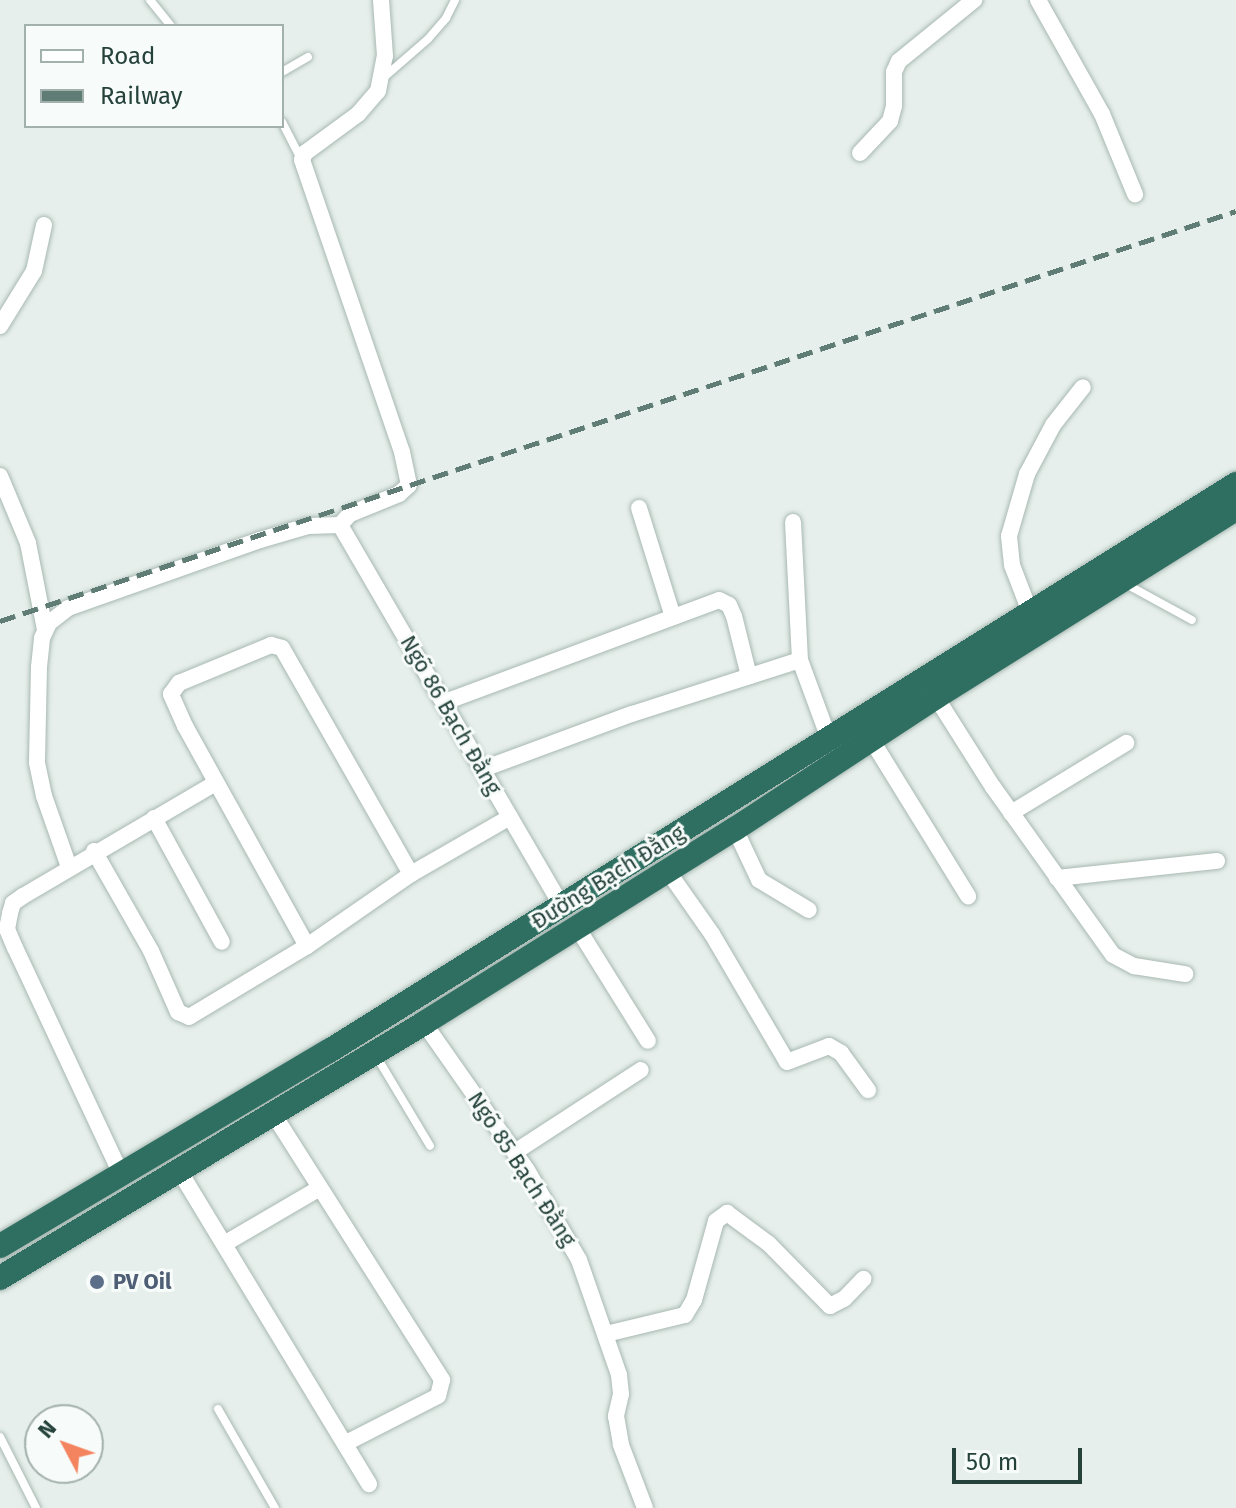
<!DOCTYPE html>
<meta charset="utf-8">
<style>
body{margin:0}
#map{position:relative;width:1236px;height:1508px;overflow:hidden;background:#e6efeb;font-family:"Fira Sans",sans-serif}
div>[style]{position:absolute}
.roads{filter:drop-shadow(0 0 2px #a8b8b2) drop-shadow(0 0 2px #a8b8b2)}
.lane>*{height:8px;margin:-4px;padding:0 4px;transform-origin:4px;border-radius:4px;background:#fff}
.street>*{height:16px;margin:-8px;padding:0 8px;transform-origin:8px;border-radius:8px;background:#fff}
.highway>*{height:24px;margin:-12px;padding:0 12px;transform-origin:12px;border-radius:12px;background:#2f6f62}
.rail>*{height:5px;margin-top:-2.5px;transform-origin:0;background:repeating-linear-gradient(90deg,#5f7d75 0 16px,transparent 0 24px)}
.dots>*{width:22px;height:22px;translate:-50% -50%;box-sizing:border-box;border:4px solid #f7fbf9;border-radius:50%}
span{translate:-50% -50%;white-space:nowrap;text-align:center;line-height:1.15;-webkit-text-stroke:6px #f7fbf9;paint-order:stroke}
.street-label{font-size:22px;color:#24423a}
.service-label{font-size:22px;color:#4e5e75;font-weight:700}
.left{translate:0 -50%;text-align:left}
.legend{position:absolute;left:24px;top:24px;width:260px;height:104px;box-sizing:border-box;background:#f7fbf9;border:2px solid #a3b1ad;margin:0;padding:10px 14px;list-style:none;font-size:24px;color:#24423a}
.legend li{display:flex;align-items:center;gap:16px;height:40px}
.legend b{width:40px;border:2px solid #a3b1ad}
.north{position:absolute;left:24px;top:1404px;width:80px;height:80px;box-sizing:border-box;background:#f7fbf9;border:2px solid #a3b1ad;border-radius:50%;rotate:311deg;font-size:22px;font-weight:700;line-height:32px;text-align:center;color:#24423a}
.north::after{content:'';display:block;margin:auto;width:28px;height:36px;background:#f4845f;clip-path:polygon(50% 0,100% 100%,50% 72%,0 100%)}
.scale{position:absolute;left:952px;top:1448px;width:130px;height:36px;box-sizing:border-box;border:4px solid #24423a;border-top:0;padding-left:10px;font-size:24px;line-height:28px;white-space:nowrap;color:#24423a;-webkit-text-stroke:6px #f7fbf9;paint-order:stroke}
</style>
<div id="map">
<div class="roads">
<div class="lane">
<div style="left:150px;top:0;width:33px;rotate:51deg"></div>
<div style="left:282px;top:72px;width:30px;rotate:-30deg"></div>
<div style="left:382px;top:79px;width:61px;rotate:-41deg"></div>
<div style="left:428px;top:39px;width:28px;rotate:-49deg"></div>
<div style="left:446px;top:18px;width:20px;rotate:-63deg"></div>
<div style="left:282px;top:122px;width:42px;rotate:62.8deg"></div>
<div style="left:1126px;top:584px;width:75px;rotate:28.6deg"></div>
<div style="left:375px;top:1054px;width:107px;rotate:59.1deg"></div>
<div style="left:218px;top:1409px;width:114px;rotate:60.1deg"></div>
<div style="left:0;top:1437px;width:80px;rotate:63.1deg"></div>
</div>
<div class="street">
<div style="left:1038px;top:0;width:131px;rotate:60.7deg"></div>
<div style="left:1102px;top:114px;width:87px;rotate:67.6deg"></div>
<div style="left:860px;top:153px;width:44px;rotate:-46.8deg"></div>
<div style="left:890px;top:121px;width:16px;rotate:-75deg"></div>
<div style="left:894px;top:106px;width:34px;rotate:-90deg"></div>
<div style="left:894px;top:72px;width:12px;rotate:-66deg"></div>
<div style="left:899px;top:61px;width:97px;rotate:-39.1deg"></div>
<div style="left:0;top:326px;width:65px;rotate:-58.3deg"></div>
<div style="left:34px;top:271px;width:47px;rotate:-77.7deg"></div>
<div style="left:0;top:476px;width:73px;rotate:67.3deg"></div>
<div style="left:28px;top:543px;width:89px;rotate:78.9deg"></div>
<div style="left:639px;top:508px;width:114px;rotate:72.7deg"></div>
<div style="left:793px;top:522px;width:138px;rotate:87.1deg"></div>
<div style="left:800px;top:660px;width:84px;rotate:69.8deg"></div>
<div style="left:340px;top:525px;width:15px;rotate:-48deg"></div>
<div style="left:350px;top:514px;width:53px;rotate:-22.2deg"></div>
<div style="left:399px;top:494px;width:13px;rotate:-42deg"></div>
<div style="left:409px;top:485px;width:34px;rotate:-102deg"></div>
<div style="left:402px;top:452px;width:309px;rotate:-108.9deg"></div>
<div style="left:302px;top:160px;width:8px;rotate:-67deg"></div>
<div style="left:305px;top:153px;width:66px;rotate:-36.3deg"></div>
<div style="left:358px;top:114px;width:30px;rotate:-49deg"></div>
<div style="left:378px;top:91px;width:36px;rotate:-79deg"></div>
<div style="left:385px;top:56px;width:56px;rotate:-94.1deg"></div>
<div style="left:340px;top:525px;width:441px;rotate:59.8deg"></div>
<div style="left:1030px;top:612px;width:50px;rotate:-111deg"></div>
<div style="left:1012px;top:565px;width:29px;rotate:-96deg"></div>
<div style="left:1009px;top:536px;width:65px;rotate:-73.8deg"></div>
<div style="left:1027px;top:474px;width:55px;rotate:-62deg"></div>
<div style="left:1053px;top:425px;width:48px;rotate:-51.7deg"></div>
<div style="left:936px;top:697px;width:107px;rotate:57.7deg"></div>
<div style="left:993px;top:787px;width:206px;rotate:54.5deg"></div>
<div style="left:1113px;top:955px;width:24px;rotate:28deg"></div>
<div style="left:1134px;top:966px;width:52px;rotate:8.9deg"></div>
<div style="left:445px;top:702px;width:292px;rotate:-20.4deg"></div>
<div style="left:719px;top:600px;width:11px;rotate:27deg"></div>
<div style="left:729px;top:605px;width:12px;rotate:66deg"></div>
<div style="left:734px;top:616px;width:62px;rotate:76deg"></div>
<div style="left:871px;top:739px;width:185px;rotate:58.3deg"></div>
<div style="left:483px;top:769px;width:159px;rotate:-20.3deg"></div>
<div style="left:632px;top:714px;width:176px;rotate:-17.8deg"></div>
<div style="left:1011px;top:813px;width:135px;rotate:-31.3deg"></div>
<div style="left:154px;top:818px;width:141px;rotate:61.3deg"></div>
<div style="left:735px;top:829px;width:56px;rotate:64.8deg"></div>
<div style="left:759px;top:880px;width:58px;rotate:31deg"></div>
<div style="left:94px;top:851px;width:115px;rotate:60.3deg"></div>
<div style="left:151px;top:951px;width:67px;rotate:66.1deg"></div>
<div style="left:178px;top:1012px;width:12px;rotate:24deg"></div>
<div style="left:189px;top:1017px;width:138px;rotate:-31deg"></div>
<div style="left:307px;top:946px;width:126px;rotate:-34.7deg"></div>
<div style="left:411px;top:874px;width:114px;rotate:-29.9deg"></div>
<div style="left:69px;top:867px;width:75px;rotate:-109.4deg"></div>
<div style="left:44px;top:796px;width:35px;rotate:-102deg"></div>
<div style="left:37px;top:762px;width:95px;rotate:-88.8deg"></div>
<div style="left:39px;top:667px;width:29px;rotate:-84deg"></div>
<div style="left:42px;top:638px;width:17px;rotate:-65deg"></div>
<div style="left:49px;top:623px;width:24px;rotate:-38deg"></div>
<div style="left:68px;top:608px;width:204px;rotate:-19.5deg"></div>
<div style="left:260px;top:540px;width:50px;rotate:-16.3deg"></div>
<div style="left:308px;top:526px;width:32px;rotate:-2deg"></div>
<div style="left:667px;top:870px;width:78px;rotate:54.9deg"></div>
<div style="left:712px;top:934px;width:148px;rotate:59.6deg"></div>
<div style="left:787px;top:1062px;width:45px;rotate:-20.9deg"></div>
<div style="left:829px;top:1046px;width:14px;rotate:30deg"></div>
<div style="left:841px;top:1053px;width:46px;rotate:53.9deg"></div>
<div style="left:1057px;top:878px;width:161px;rotate:-6.1deg"></div>
<div style="left:577px;top:927px;width:134px;rotate:58.1deg"></div>
<div style="left:307px;top:946px;width:252px;rotate:-119deg"></div>
<div style="left:185px;top:726px;width:35px;rotate:-114deg"></div>
<div style="left:171px;top:694px;width:14px;rotate:-54deg"></div>
<div style="left:179px;top:683px;width:100px;rotate:-22.4deg"></div>
<div style="left:271px;top:645px;width:11px;rotate:15deg"></div>
<div style="left:282px;top:648px;width:260px;rotate:60.3deg"></div>
<div style="left:424px;top:1023px;width:179px;rotate:55deg"></div>
<div style="left:527px;top:1170px;width:104px;rotate:60deg"></div>
<div style="left:579px;top:1260px;width:122px;rotate:70.8deg"></div>
<div style="left:619px;top:1375px;width:19px;rotate:84deg"></div>
<div style="left:621px;top:1394px;width:23px;rotate:103deg"></div>
<div style="left:616px;top:1416px;width:29px;rotate:80deg"></div>
<div style="left:621px;top:1445px;width:67px;rotate:69.1deg"></div>
<div style="left:274px;top:1115px;width:314px;rotate:57.6deg"></div>
<div style="left:442px;top:1380px;width:16px;rotate:104deg"></div>
<div style="left:438px;top:1396px;width:103px;rotate:152.9deg"></div>
<div style="left:515px;top:1152px;width:150px;rotate:-33.1deg"></div>
<div style="left:180px;top:1172px;width:365px;rotate:58.8deg"></div>
<div style="left:122px;top:1176px;width:252px;rotate:-115.1deg"></div>
<div style="left:15px;top:948px;width:21px;rotate:-113deg"></div>
<div style="left:7px;top:929px;width:16px;rotate:-79deg"></div>
<div style="left:10px;top:913px;width:10px;rotate:-73deg"></div>
<div style="left:13px;top:903px;width:12px;rotate:-35deg"></div>
<div style="left:23px;top:896px;width:221px;rotate:-30.4deg"></div>
<div style="left:224px;top:1244px;width:109px;rotate:-30.3deg"></div>
<div style="left:606px;top:1334px;width:81px;rotate:-13.5deg"></div>
<div style="left:685px;top:1315px;width:17px;rotate:-59deg"></div>
<div style="left:694px;top:1300px;width:82px;rotate:-74.4deg"></div>
<div style="left:716px;top:1221px;width:14px;rotate:-36deg"></div>
<div style="left:727px;top:1213px;width:52px;rotate:36.4deg"></div>
<div style="left:769px;top:1244px;width:87px;rotate:45.5deg"></div>
<div style="left:830px;top:1306px;width:16px;rotate:-27deg"></div>
<div style="left:844px;top:1299px;width:28px;rotate:-46deg"></div>
</div>
<div class="highway">
<div style="left:0;top:1246px;width:382px;rotate:-30.7deg"></div>
<div style="left:329px;top:1051px;width:1070px;rotate:-32.01deg"></div>
<div style="left:0;top:1278px;width:495px;rotate:-31deg"></div>
<div style="left:424px;top:1023px;width:367px;rotate:-32deg"></div>
<div style="left:735px;top:829px;width:240px;rotate:-33.3deg"></div>
<div style="left:936px;top:697px;width:354px;rotate:-32.1deg"></div>
</div>
</div>
<div class="rail">
<div style="left:0;top:621px;width:1302px;rotate:-18.35deg"></div>
</div>
<div class="dots">
<div style="left:97px;top:1282px;background:#5c6f8a"></div>
</div>
<div class="street-label">
<span style="left:451px;top:715px;rotate:60deg">Ngõ 86 Bạch Đằng</span>
<span style="left:608px;top:877px;rotate:-32deg">Đường Bạch Đằng</span>
<span style="left:522px;top:1169px;rotate:57deg">Ngõ 85 Bạch Đằng</span>
</div>
<div class="service-label">
<span class="left" style="left:113px;top:1282px">PV Oil</span>
</div>
<ul class="legend">
<li><b style="height:10px;background:#fff"></b>Road</li>
<li><b style="height:10px;background:#5f7d75"></b>Railway</li>
</ul>
<div class="north">N</div>
<div class="scale">50 m</div>
</div>
